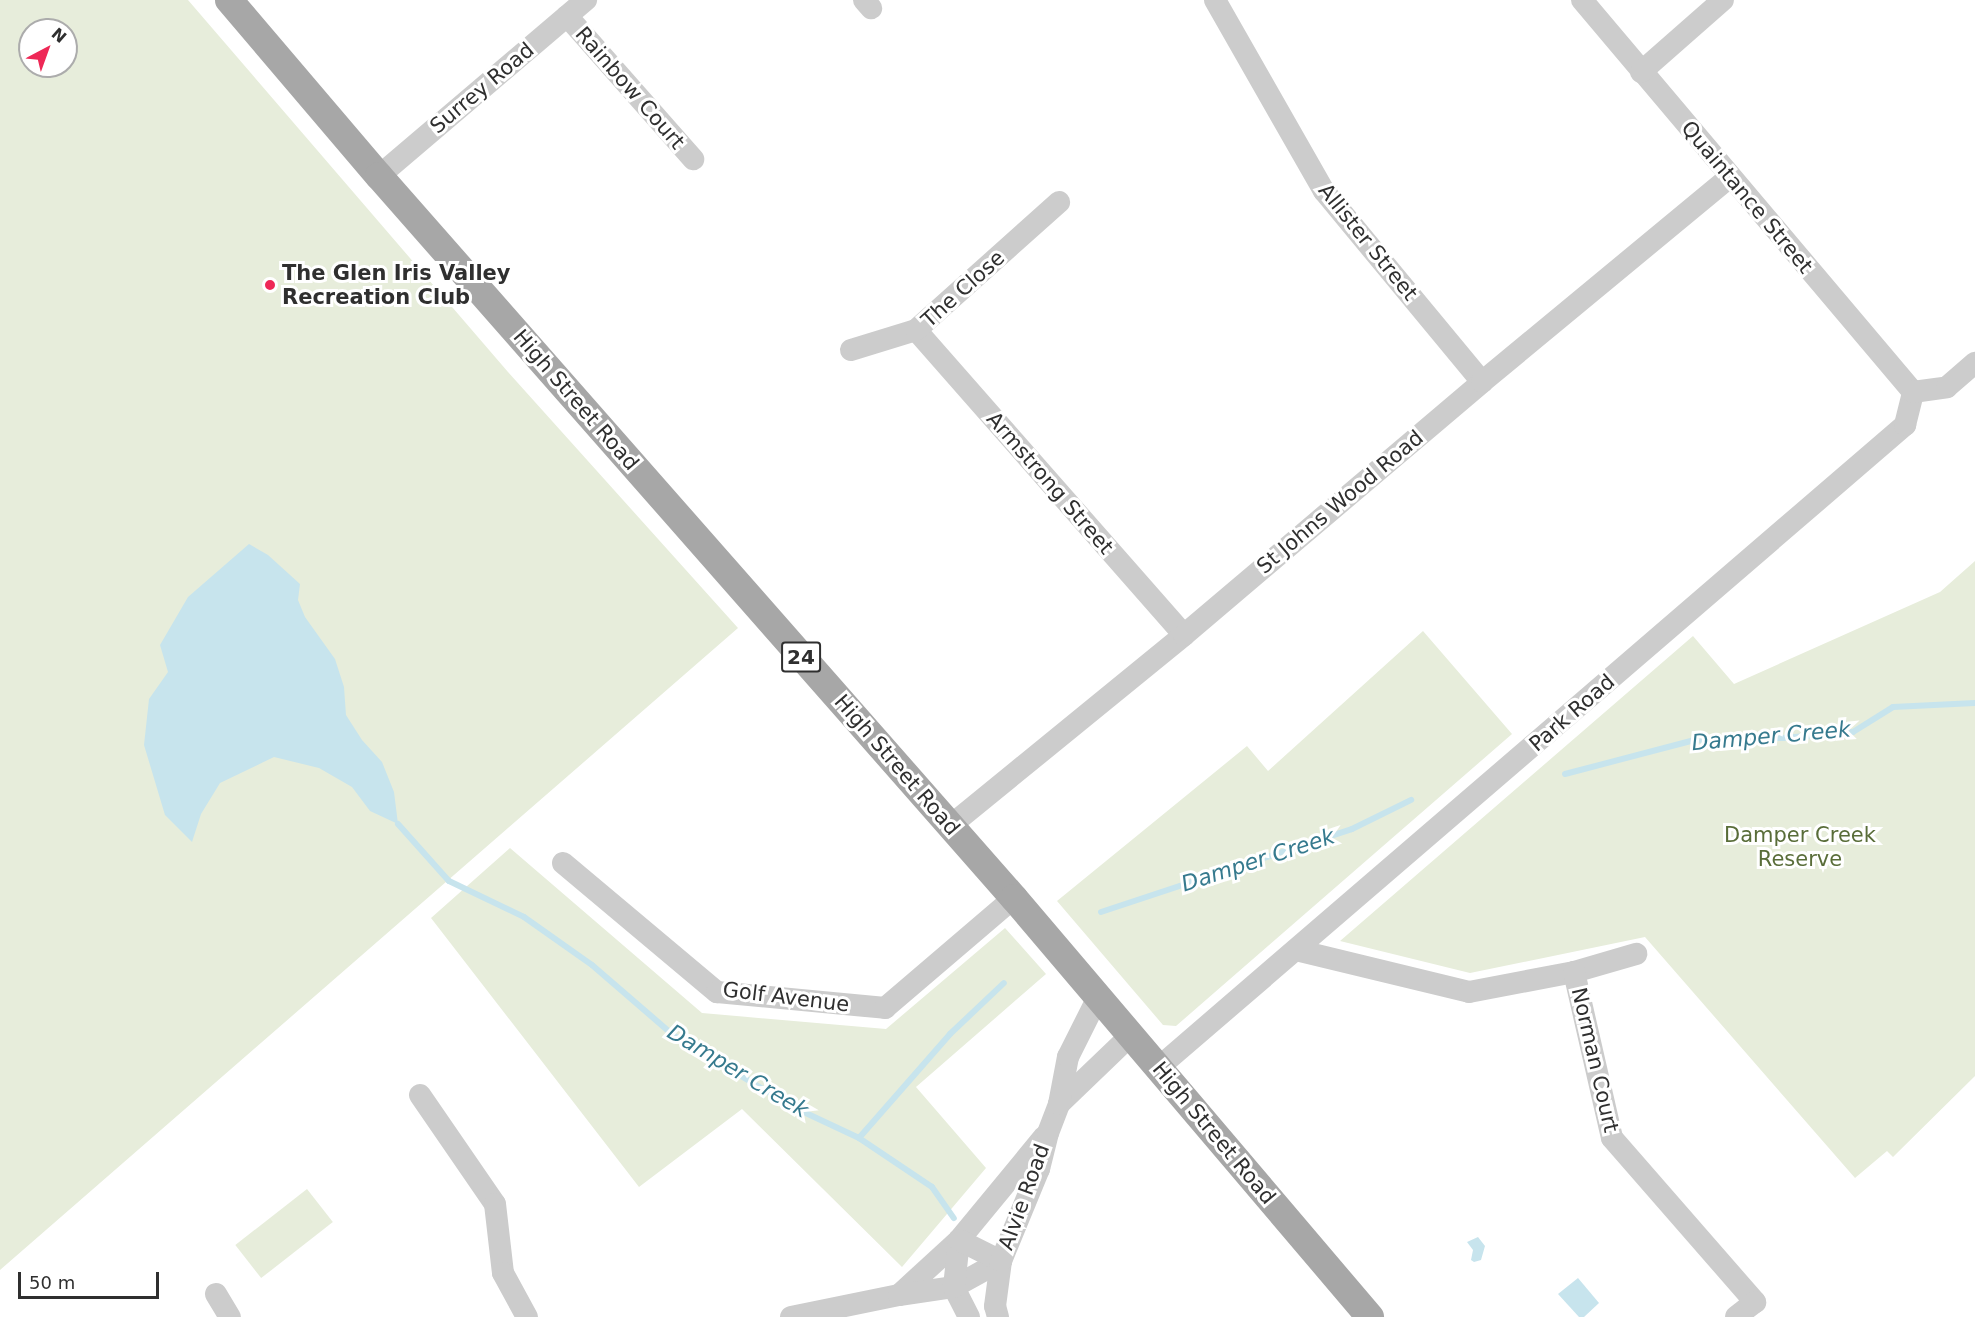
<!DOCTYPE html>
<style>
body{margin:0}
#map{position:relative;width:1975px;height:1317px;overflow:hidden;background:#fff;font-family:"DejaVu Sans",sans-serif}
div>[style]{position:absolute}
.green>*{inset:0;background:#e7eddb;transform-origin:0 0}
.water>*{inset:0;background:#c7e4ed}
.stream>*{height:6px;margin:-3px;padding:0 3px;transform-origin:3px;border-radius:3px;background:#c7e4ed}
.minor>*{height:22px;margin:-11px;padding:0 11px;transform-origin:11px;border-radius:11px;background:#ccc}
.major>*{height:28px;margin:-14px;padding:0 14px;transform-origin:14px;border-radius:14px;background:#a7a7a7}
.dots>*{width:16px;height:16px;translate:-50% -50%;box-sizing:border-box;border:3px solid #fff;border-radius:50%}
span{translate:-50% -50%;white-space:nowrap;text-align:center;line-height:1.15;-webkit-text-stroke:6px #fff;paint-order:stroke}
.shield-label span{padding:2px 4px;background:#fff;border:2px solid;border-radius:4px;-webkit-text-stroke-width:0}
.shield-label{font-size:20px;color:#2f2f2f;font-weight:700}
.street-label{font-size:21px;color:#2f2f2f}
.poi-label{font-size:21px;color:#2f2f2f;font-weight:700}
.left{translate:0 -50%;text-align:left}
.park-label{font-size:21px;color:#596d39}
.water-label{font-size:22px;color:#367a8e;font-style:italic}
.north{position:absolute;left:18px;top:18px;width:60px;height:60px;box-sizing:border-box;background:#fff;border:2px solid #acacac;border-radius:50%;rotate:41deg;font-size:16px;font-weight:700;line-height:24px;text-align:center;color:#2f2f2f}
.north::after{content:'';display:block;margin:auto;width:21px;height:27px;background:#ee2856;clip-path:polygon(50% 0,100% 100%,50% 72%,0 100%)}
.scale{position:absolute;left:18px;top:1272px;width:141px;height:27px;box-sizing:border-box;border:3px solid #2f2f2f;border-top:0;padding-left:8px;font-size:18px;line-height:21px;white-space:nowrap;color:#2f2f2f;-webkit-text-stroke:4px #fff;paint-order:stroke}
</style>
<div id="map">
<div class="green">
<div style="clip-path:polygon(evenodd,0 0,188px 0,508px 372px,738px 628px,0 1270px,0 0,30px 30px,66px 30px,66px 66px,30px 66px,30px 30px)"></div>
<div style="clip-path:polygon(1975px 561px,1975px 1076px,1893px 1157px,1887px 1151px,1855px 1178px,1645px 937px,1470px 973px,1340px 941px,1693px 636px,1734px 684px,1940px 592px)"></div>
<div style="clip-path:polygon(1423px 631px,1512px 734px,1176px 1026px,1163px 1025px,1057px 901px,1247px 746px,1268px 771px)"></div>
<div style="clip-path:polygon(510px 848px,702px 1013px,886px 1029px,1005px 928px,1046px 974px,916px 1087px,986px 1168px,902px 1267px,742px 1109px,639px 1187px,431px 918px)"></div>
<div style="left:307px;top:1189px;width:42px;height:91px;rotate:52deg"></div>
</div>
<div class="water">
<div style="clip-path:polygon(249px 544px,268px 555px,300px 584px,298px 600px,305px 617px,335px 659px,344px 687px,346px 715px,362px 740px,382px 762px,394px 792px,398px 824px,370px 811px,352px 787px,319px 768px,274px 757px,220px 783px,201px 814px,192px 842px,165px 815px,144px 745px,149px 699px,168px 672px,160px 645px,188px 597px)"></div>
<div style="clip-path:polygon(1478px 1237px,1485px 1246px,1481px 1260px,1474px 1262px,1471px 1260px,1473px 1250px,1467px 1242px)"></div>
<div style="clip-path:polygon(1578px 1278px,1599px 1303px,1584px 1317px,1579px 1317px,1558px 1294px)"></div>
</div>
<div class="stream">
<div style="left:1565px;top:774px;width:134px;rotate:-14.7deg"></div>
<div style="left:1695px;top:740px;width:88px;rotate:-1.3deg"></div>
<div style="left:1783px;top:738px;width:70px;rotate:-4.9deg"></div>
<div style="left:1853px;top:732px;width:47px;rotate:-32deg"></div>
<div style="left:1893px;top:707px;width:82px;rotate:-2.8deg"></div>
<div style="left:398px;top:824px;width:76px;rotate:48.2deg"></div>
<div style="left:449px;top:881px;width:83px;rotate:25.6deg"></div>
<div style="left:524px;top:917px;width:83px;rotate:35.2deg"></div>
<div style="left:592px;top:965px;width:107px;rotate:40.8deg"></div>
<div style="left:673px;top:1035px;width:140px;rotate:31deg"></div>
<div style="left:793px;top:1107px;width:73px;rotate:25.2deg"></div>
<div style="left:859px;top:1138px;width:138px;rotate:-48.8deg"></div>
<div style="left:950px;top:1034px;width:74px;rotate:-43.4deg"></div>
<div style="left:1101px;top:912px;width:264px;rotate:-18.3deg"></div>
<div style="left:1352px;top:829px;width:66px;rotate:-26.2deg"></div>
<div style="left:859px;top:1138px;width:88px;rotate:33.9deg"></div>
<div style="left:932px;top:1187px;width:38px;rotate:55deg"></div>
</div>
<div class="minor">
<div style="left:864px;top:0;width:11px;rotate:49deg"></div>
<div style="left:1215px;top:0;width:220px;rotate:60.3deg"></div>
<div style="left:1324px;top:191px;width:248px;rotate:50.4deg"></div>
<div style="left:1582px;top:0;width:513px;rotate:49.82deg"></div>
<div style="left:567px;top:16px;width:191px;rotate:48.6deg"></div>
<div style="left:1641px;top:72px;width:109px;rotate:-41.3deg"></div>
<div style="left:379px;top:176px;width:272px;rotate:-40.4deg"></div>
<div style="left:916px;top:330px;width:406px;rotate:48.7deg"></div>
<div style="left:851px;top:350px;width:68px;rotate:-17.1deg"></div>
<div style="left:916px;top:330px;width:192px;rotate:-41.8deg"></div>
<div style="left:950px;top:826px;width:302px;rotate:-39.2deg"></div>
<div style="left:1184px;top:635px;width:391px;rotate:-40.3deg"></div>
<div style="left:1482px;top:382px;width:322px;rotate:-39.6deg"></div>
<div style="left:563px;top:863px;width:201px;rotate:40deg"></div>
<div style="left:717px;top:992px;width:169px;rotate:5.4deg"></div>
<div style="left:885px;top:1008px;width:170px;rotate:-40.5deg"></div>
<div style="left:1296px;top:950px;width:178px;rotate:13.6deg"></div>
<div style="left:1469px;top:992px;width:107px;rotate:-10.8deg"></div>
<div style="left:1574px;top:972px;width:65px;rotate:-16.2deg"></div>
<div style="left:1574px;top:972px;width:170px;rotate:77.1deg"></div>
<div style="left:1612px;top:1138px;width:218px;rotate:48.9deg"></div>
<div style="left:1755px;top:1302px;width:24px;rotate:142deg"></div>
<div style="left:1158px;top:1068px;width:986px;rotate:-40.72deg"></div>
<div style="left:1905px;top:425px;width:34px;rotate:-76deg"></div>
<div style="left:1913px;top:392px;width:34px;rotate:-8deg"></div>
<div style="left:1947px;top:387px;width:37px;rotate:-41deg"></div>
<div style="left:420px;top:1095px;width:132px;rotate:55.5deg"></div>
<div style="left:495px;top:1204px;width:69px;rotate:83.4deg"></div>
<div style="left:503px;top:1273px;width:50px;rotate:61.4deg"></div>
<div style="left:1059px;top:1104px;width:98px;rotate:-43.8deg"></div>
<div style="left:216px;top:1294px;width:27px;rotate:59deg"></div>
<div style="left:899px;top:1295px;width:81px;rotate:-42.5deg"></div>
<div style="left:959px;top:1240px;width:134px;rotate:-50.5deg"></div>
<div style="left:791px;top:1317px;width:110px;rotate:-11.5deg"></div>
<div style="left:899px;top:1295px;width:56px;rotate:-8.3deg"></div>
<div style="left:954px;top:1287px;width:54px;rotate:-29deg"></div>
<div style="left:969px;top:1317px;width:34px;rotate:-117deg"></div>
<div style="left:954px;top:1287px;width:47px;rotate:-83.9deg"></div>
<div style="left:959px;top:1240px;width:47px;rotate:26.6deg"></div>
<div style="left:998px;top:1317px;width:11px;rotate:-105deg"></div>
<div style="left:995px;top:1306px;width:45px;rotate:-82.4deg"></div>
<div style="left:1001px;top:1261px;width:100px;rotate:-67.6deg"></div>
<div style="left:1039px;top:1169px;width:37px;rotate:-76deg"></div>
<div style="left:1048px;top:1133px;width:31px;rotate:-69deg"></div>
<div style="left:1059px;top:1104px;width:48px;rotate:-79.2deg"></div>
<div style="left:1068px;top:1057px;width:67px;rotate:-63.4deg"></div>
</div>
<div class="major">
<div style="left:229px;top:0;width:231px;rotate:49.6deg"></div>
<div style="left:379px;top:176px;width:962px;rotate:48.67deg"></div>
<div style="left:1014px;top:898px;width:550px;rotate:49.65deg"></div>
</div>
<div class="dots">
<div style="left:270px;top:285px;background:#ee2856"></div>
</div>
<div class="shield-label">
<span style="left:801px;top:657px">24</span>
</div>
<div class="street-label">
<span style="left:482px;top:88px;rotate:-40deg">Surrey Road</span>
<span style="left:630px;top:88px;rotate:49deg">Rainbow Court</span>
<span style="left:1747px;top:197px;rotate:50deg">Quaintance Street</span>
<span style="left:1368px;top:242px;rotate:51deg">Allister Street</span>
<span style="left:963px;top:289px;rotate:-42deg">The Close</span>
<span style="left:576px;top:400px;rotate:49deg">High Street Road</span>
<span style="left:1050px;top:483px;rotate:49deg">Armstrong Street</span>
<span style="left:1340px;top:502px;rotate:-40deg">St Johns Wood Road</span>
<span style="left:1572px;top:713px;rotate:-41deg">Park Road</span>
<span style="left:897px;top:765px;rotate:49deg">High Street Road</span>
<span style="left:786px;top:997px;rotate:7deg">Golf Avenue</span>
<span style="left:1595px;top:1060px;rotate:77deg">Norman Court</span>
<span style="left:1214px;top:1133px;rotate:50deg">High Street Road</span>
<span style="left:1024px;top:1197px;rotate:-70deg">Alvie Road</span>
</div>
<div class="poi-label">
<span class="left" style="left:282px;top:285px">The Glen Iris Valley<br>Recreation Club</span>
</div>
<div class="park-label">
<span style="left:1800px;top:847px">Damper Creek<br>Reserve</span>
</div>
<div class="water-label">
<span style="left:1771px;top:736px;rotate:-5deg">Damper Creek</span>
<span style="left:1258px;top:860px;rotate:-18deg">Damper Creek</span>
<span style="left:738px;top:1071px;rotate:31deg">Damper Creek</span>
</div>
<div class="north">N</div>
<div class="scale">50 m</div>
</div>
